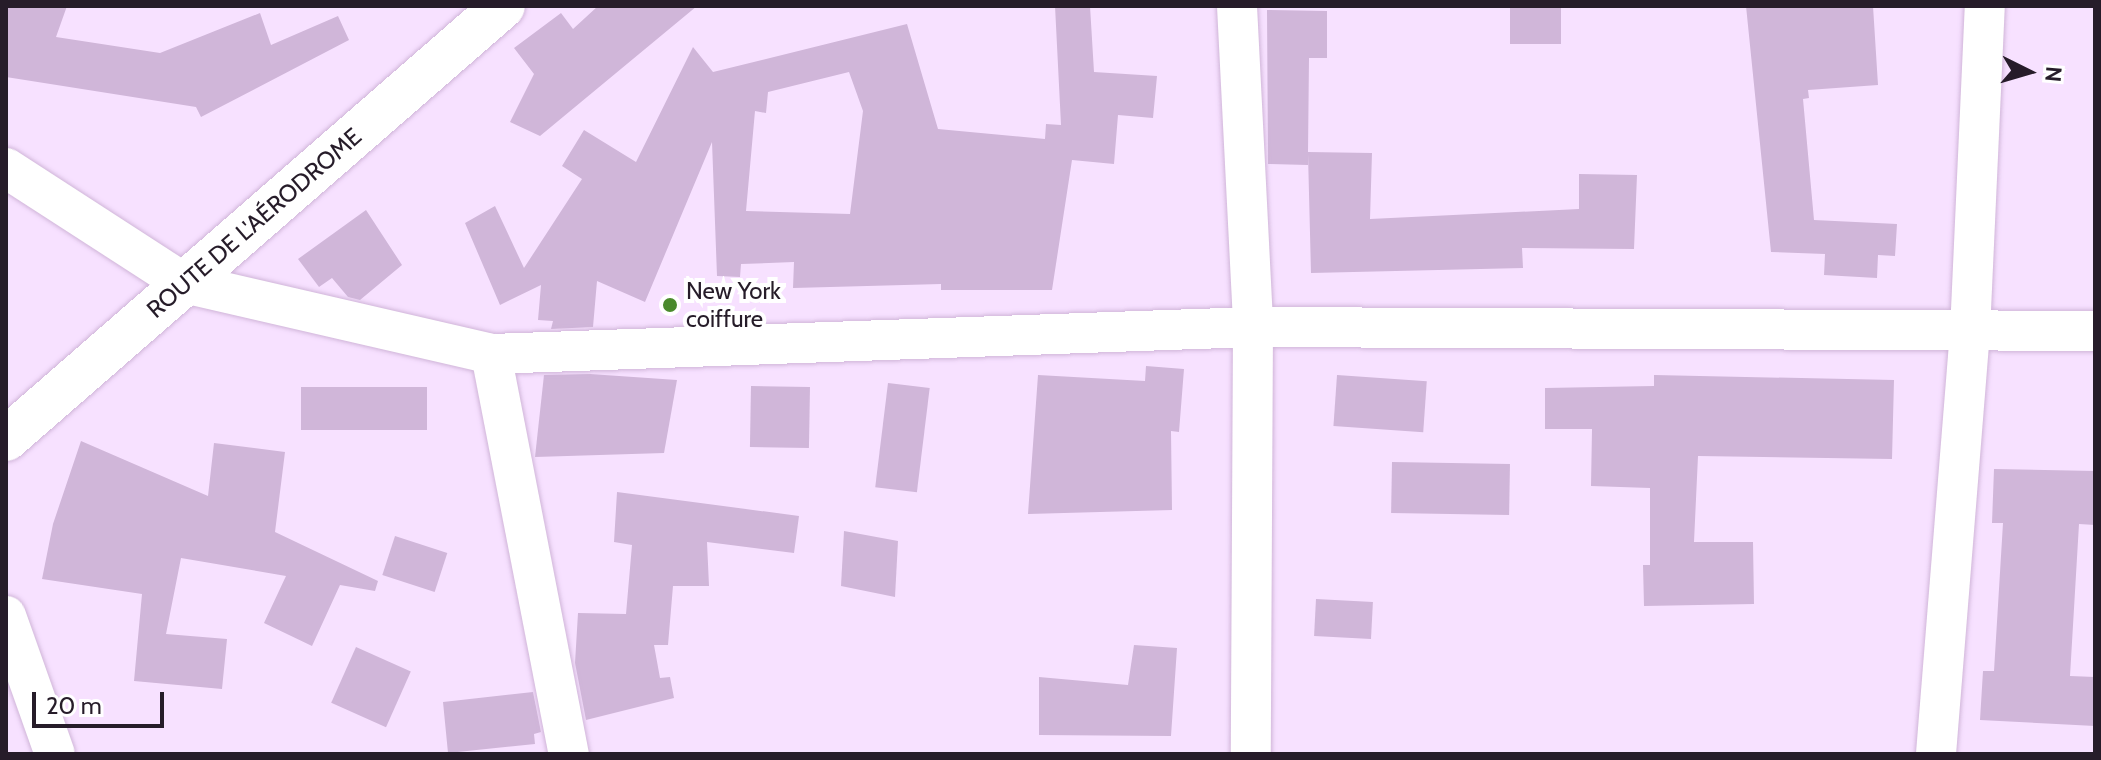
<!DOCTYPE html>
<meta charset="utf-8">
<style>
body{margin:0}
#map{position:relative;width:2101px;height:760px;overflow:hidden;background:#f7e1ff;font-family:Cabin,sans-serif}
div>[style]{position:absolute}
.building>*{inset:0;background:#d0b6d9;transform-origin:0 0}
.roads{filter:drop-shadow(0 0 2px #d0b5d9) drop-shadow(0 0 2px #d0b5d9)}
.minor>*{height:40px;margin:-20px;padding:0 20px;transform-origin:20px;border-radius:20px;background:#fff}
.tertiary>*{height:44px;margin:-22px;padding:0 22px;transform-origin:22px;border-radius:22px;background:#fff}
.dots>*{width:22px;height:22px;translate:-50% -50%;box-sizing:border-box;border:4px solid #fff;border-radius:50%}
span{translate:-50% -50%;white-space:nowrap;text-align:center;line-height:1.15;-webkit-text-stroke:8px #fff;paint-order:stroke}
.street-label{font-size:24px;color:#261c29}
.poi-label{font-size:24px;color:#261c29}
.left{translate:0 -50%;text-align:left}
.frame{position:absolute;inset:0;border:8px solid #261c29;pointer-events:none}
.north{position:absolute;left:1989px;top:32px;width:80px;height:80px;-webkit-text-stroke:6px #fff;paint-order:stroke;rotate:95deg;font-size:22px;font-weight:700;line-height:32px;text-align:center;color:#261c29}
.north::after{content:'';display:block;margin:auto;width:28px;height:36px;background:#261c29;clip-path:polygon(50% 0,100% 100%,50% 72%,0 100%)}
.scale{position:absolute;left:32px;top:692px;width:132px;height:36px;box-sizing:border-box;border:4px solid #261c29;border-top:0;padding-left:10px;font-size:24px;line-height:28px;white-space:nowrap;color:#261c29;-webkit-text-stroke:6px #fff;paint-order:stroke}
</style>
<div id="map">
<div class="building">
<div style="clip-path:polygon(6px 6px,67px 6px,56px 37px,160px 53px,260px 13px,271px 45px,338px 16px,349px 40px,201px 117px,196px 107px,6px 77px)"></div>
<div style="clip-path:polygon(598px 6px,697px 6px,540px 136px,510px 122px,534px 74px,514px 48px,561px 13px,573px 29px)"></div>
<div style="clip-path:polygon(evenodd,1055px 6px,1090px 6px,1094px 72px,1157px 76px,1153px 118px,1118px 115px,1114px 164px,1072px 160px,1052px 290px,941px 290px,941px 284px,793px 288px,794px 262px,741px 264px,740px 277px,717px 276px,712px 142px,645px 302px,597px 281px,593px 327px,551px 329px,553px 321px,538px 320px,541px 285px,500px 305px,465px 223px,495px 206px,524px 268px,582px 179px,562px 166px,584px 130px,636px 162px,693px 47px,713px 72px,907px 24px,938px 129px,1045px 139px,1046px 124px,1061px 125px,1055px 6px,849px 72px,863px 111px,850px 214px,746px 211px,755px 111px,766px 113px,768px 92px,849px 72px)"></div>
<div style="left:1510px;top:6px;width:51px;height:38px"></div>
<div style="clip-path:polygon(1746px 6px,1873px 6px,1878px 85px,1808px 90px,1809px 98px,1803px 99px,1814px 220px,1897px 224px,1895px 256px,1878px 255px,1877px 278px,1824px 275px,1825px 254px,1771px 252px)"></div>
<div style="clip-path:polygon(1267px 10px,1327px 11px,1327px 58px,1309px 58px,1308px 152px,1372px 153px,1370px 219px,1579px 209px,1579px 174px,1637px 175px,1634px 249px,1522px 248px,1523px 268px,1311px 273px,1308px 154px,1308px 165px,1268px 164px)"></div>
<div style="clip-path:polygon(366px 210px,402px 265px,360px 300px,348px 297px,332px 278px,319px 287px,298px 259px)"></div>
<div style="clip-path:polygon(1146px 366px,1184px 369px,1179px 432px,1171px 431px,1172px 510px,1028px 514px,1038px 375px,1145px 381px)"></div>
<div style="clip-path:polygon(590px 374px,677px 380px,664px 453px,535px 457px,544px 375px)"></div>
<div style="left:1337px;top:375px;width:90px;height:51px;rotate:4deg"></div>
<div style="clip-path:polygon(1654px 375px,1894px 380px,1892px 459px,1698px 456px,1694px 542px,1753px 542px,1754px 604px,1644px 606px,1643px 565px,1650px 565px,1650px 488px,1591px 486px,1592px 429px,1545px 429px,1545px 388px,1654px 386px)"></div>
<div style="left:888px;top:383px;width:42px;height:105px;rotate:7deg"></div>
<div style="left:301px;top:387px;width:126px;height:43px"></div>
<div style="left:810px;top:387px;width:61px;height:59px;rotate:91deg"></div>
<div style="clip-path:polygon(81px 441px,208px 496px,214px 443px,285px 452px,275px 532px,378px 581px,375px 591px,340px 585px,312px 646px,264px 623px,286px 576px,181px 558px,166px 634px,227px 639px,222px 689px,134px 681px,142px 594px,42px 579px,53px 524px)"></div>
<div style="left:1392px;top:462px;width:118px;height:51px;rotate:1deg"></div>
<div style="clip-path:polygon(1994px 469px,2095px 471px,2095px 525px,2079px 524px,2070px 676px,2095px 677px,2095px 726px,1980px 720px,1983px 671px,1994px 671px,2003px 523px,1992px 523px)"></div>
<div style="clip-path:polygon(617px 492px,799px 516px,794px 553px,707px 542px,709px 586px,673px 586px,668px 645px,654px 645px,660px 678px,670px 677px,674px 698px,586px 720px,575px 663px,578px 613px,626px 614px,632px 545px,614px 542px)"></div>
<div style="clip-path:polygon(844px 531px,898px 541px,895px 597px,841px 586px)"></div>
<div style="left:395px;top:536px;width:55px;height:41px;rotate:18deg"></div>
<div style="left:1316px;top:599px;width:57px;height:37px;rotate:3deg"></div>
<div style="clip-path:polygon(1134px 645px,1177px 648px,1171px 736px,1039px 735px,1039px 677px,1128px 685px)"></div>
<div style="left:356px;top:647px;width:60px;height:61px;rotate:24deg"></div>
<div style="clip-path:polygon(533px 692px,541px 732px,534px 734px,535px 744px,448px 753px,443px 702px)"></div>
</div>
<div class="roads">
<div class="minor">
<div style="left:1237px;top:6px;width:321px;rotate:87.1deg"></div>
<div style="left:1253px;top:327px;width:427px;rotate:90.3deg"></div>
<div style="left:6px;top:168px;width:212px;rotate:32.9deg"></div>
<div style="left:184px;top:283px;width:315px;rotate:13deg"></div>
<div style="left:491px;top:354px;width:762px;rotate:-2.03deg"></div>
<div style="left:1253px;top:327px;width:842px;rotate:0.27deg"></div>
<div style="left:491px;top:354px;width:408px;rotate:79deg"></div>
<div style="left:6px;top:616px;width:146px;rotate:70.5deg"></div>
<div style="left:1936px;top:754px;width:423px;rotate:-85.4deg"></div>
<div style="left:1970px;top:332px;width:326px;rotate:-87.4deg"></div>
</div>
<div class="tertiary">
<div style="left:6px;top:439px;width:659px;rotate:-41.06deg"></div>
</div>
</div>
<div class="dots">
<div style="left:670px;top:305px;background:#4a8a2c"></div>
</div>
<div class="street-label">
<span style="left:254px;top:223px;rotate:-41deg">ROUTE DE L'AÉRODROME</span>
</div>
<div class="poi-label">
<span class="left" style="left:686px;top:305px">New York<br>coiffure</span>
</div>
<div class="frame"></div>
<div class="north">N</div>
<div class="scale">20 m</div>
</div>
